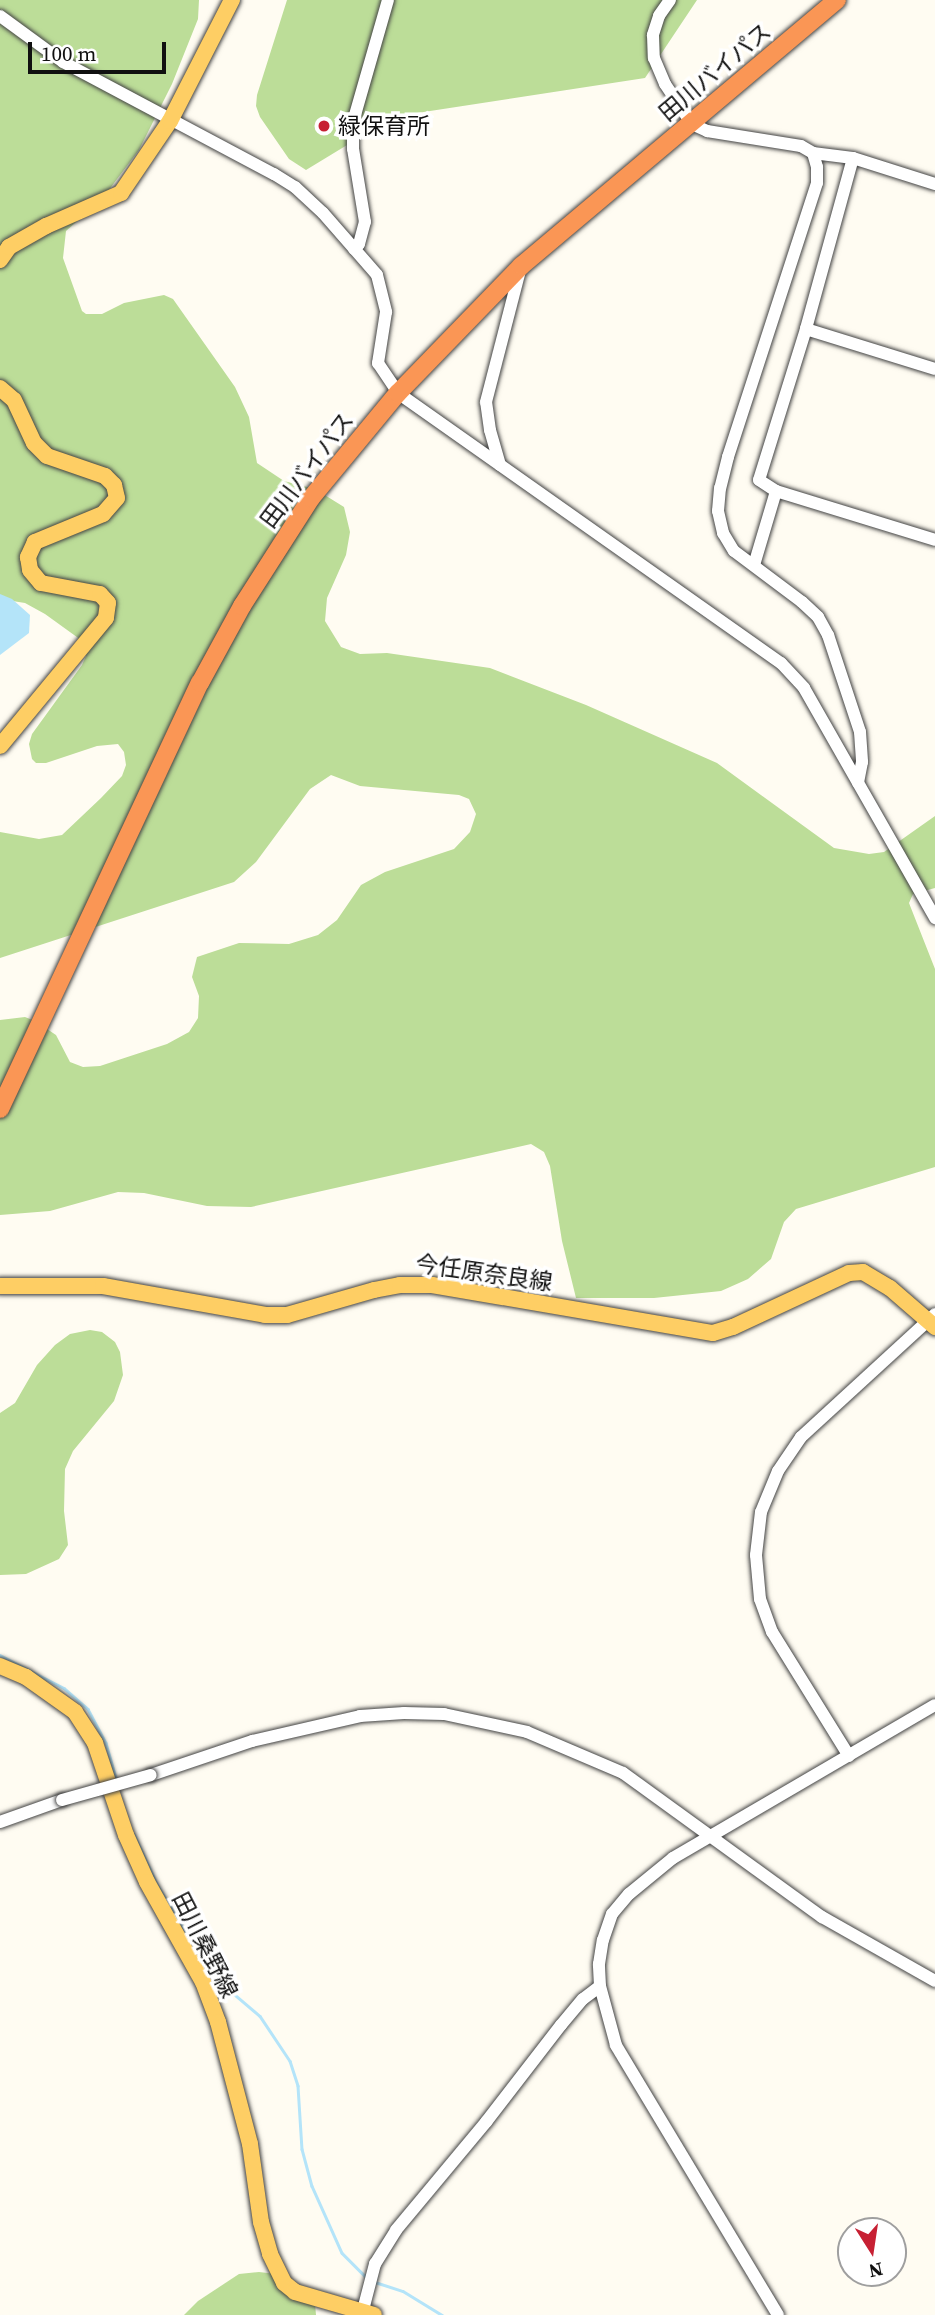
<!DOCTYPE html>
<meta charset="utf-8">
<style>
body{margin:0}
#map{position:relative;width:935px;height:2315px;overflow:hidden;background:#fffcf2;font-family:"Source Serif 4","Noto Sans JP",serif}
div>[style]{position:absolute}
.forest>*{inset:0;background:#bcdd98}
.water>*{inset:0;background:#b4e4f9}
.stream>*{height:2.5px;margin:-1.25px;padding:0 1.25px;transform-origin:1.25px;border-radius:1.25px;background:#b4e4f9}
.roads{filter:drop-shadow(0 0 2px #434343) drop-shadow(0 0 2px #434343)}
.minor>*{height:12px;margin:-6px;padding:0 6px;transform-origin:6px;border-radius:6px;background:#fff}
.major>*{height:16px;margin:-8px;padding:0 8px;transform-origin:8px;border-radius:8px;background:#fece64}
.highway>*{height:18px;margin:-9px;padding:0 9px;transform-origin:9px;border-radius:9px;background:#fa9655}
.bridges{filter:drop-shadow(0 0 2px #434343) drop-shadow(0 0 2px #434343)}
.minor-bridge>*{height:12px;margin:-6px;padding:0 6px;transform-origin:6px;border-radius:6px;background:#fff}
.dots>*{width:19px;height:19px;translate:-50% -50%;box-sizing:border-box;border:4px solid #fff;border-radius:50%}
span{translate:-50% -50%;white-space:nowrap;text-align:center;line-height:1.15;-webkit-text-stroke:7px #fff;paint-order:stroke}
.street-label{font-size:23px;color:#101010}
.poi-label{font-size:23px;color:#101010}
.left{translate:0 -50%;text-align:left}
.north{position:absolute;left:837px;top:2217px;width:70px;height:70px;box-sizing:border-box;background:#fff;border:2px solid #9f9f9f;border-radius:50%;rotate:168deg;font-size:19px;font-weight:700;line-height:28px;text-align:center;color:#101010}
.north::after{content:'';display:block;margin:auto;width:24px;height:32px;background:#c72033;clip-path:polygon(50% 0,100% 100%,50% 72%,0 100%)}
.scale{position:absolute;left:28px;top:42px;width:138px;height:32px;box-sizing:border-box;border:4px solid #101010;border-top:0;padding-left:9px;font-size:21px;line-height:24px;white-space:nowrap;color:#101010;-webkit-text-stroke:5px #fff;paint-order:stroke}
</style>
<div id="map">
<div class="forest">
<div style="clip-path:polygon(0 0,199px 0,198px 19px,172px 84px,139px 150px,102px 199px,66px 231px,63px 258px,82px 311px,86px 314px,102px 314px,124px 303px,164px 295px,173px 299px,235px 387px,249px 417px,257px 463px,284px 481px,315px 489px,344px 507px,350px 532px,346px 555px,327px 598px,325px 621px,341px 647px,360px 654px,387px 653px,490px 668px,586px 705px,717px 763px,834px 848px,869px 854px,884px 852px,935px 816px,935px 888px,913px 894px,909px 903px,935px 969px,935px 1167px,796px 1209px,784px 1222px,771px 1259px,748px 1279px,721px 1291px,654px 1298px,576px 1298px,562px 1241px,550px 1166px,544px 1152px,531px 1144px,251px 1207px,207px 1206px,144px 1193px,118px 1192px,50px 1211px,0 1215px,0 1020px,25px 1017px,35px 1021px,56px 1035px,70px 1062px,83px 1067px,100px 1066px,167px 1044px,189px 1032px,198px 1018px,199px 996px,192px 977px,197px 957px,239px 943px,289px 944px,318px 935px,337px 920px,361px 885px,385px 872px,454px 849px,470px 832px,476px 814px,469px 799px,459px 795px,360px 786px,331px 775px,310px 789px,256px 862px,234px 882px,0 958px,0 832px,39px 839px,62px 835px,101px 798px,122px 776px,126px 765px,124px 752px,118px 744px,97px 746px,46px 763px,36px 763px,32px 759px,29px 744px,32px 734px,82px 665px,86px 656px,85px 649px,81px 640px,45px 614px,25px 603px,0 599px)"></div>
<div style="clip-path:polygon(287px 0,697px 0,645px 78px,404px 115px,380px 125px,306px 170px,289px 159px,260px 117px,256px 106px,257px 95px)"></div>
<div style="clip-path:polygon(90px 1330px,102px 1332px,115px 1342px,120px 1352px,123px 1375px,114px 1401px,73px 1451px,65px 1469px,64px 1511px,68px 1545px,59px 1559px,26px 1574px,0 1575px,0 1413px,15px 1403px,37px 1365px,55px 1345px,70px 1334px)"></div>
<div style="clip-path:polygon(259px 2272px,276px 2274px,315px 2304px,316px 2315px,184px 2315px,198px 2301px,239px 2274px)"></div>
</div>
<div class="water">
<div style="clip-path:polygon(0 594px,12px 599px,30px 615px,29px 633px,0 655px)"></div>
</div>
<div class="stream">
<div style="left:0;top:1655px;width:72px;rotate:27.3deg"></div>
<div style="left:64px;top:1688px;width:32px;rotate:41deg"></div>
<div style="left:88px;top:1709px;width:38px;rotate:62deg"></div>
<div style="left:106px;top:1743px;width:40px;rotate:74deg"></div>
<div style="left:134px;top:1834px;width:57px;rotate:65.2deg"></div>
<div style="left:158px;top:1886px;width:107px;rotate:58.4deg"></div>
<div style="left:214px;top:1977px;width:60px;rotate:40.3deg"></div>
<div style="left:260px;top:2016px;width:54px;rotate:56.3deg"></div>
<div style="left:290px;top:2061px;width:26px;rotate:72deg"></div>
<div style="left:298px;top:2086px;width:63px;rotate:86.4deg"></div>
<div style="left:302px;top:2149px;width:38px;rotate:75deg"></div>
<div style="left:312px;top:2186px;width:73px;rotate:65.9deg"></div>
<div style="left:342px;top:2253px;width:34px;rotate:45deg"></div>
<div style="left:375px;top:2282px;width:29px;rotate:18deg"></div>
<div style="left:403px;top:2291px;width:46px;rotate:31.6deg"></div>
</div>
<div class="roads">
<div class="minor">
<div style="left:670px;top:0;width:19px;rotate:125deg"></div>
<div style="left:659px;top:16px;width:20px;rotate:108deg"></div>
<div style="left:653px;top:35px;width:23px;rotate:88deg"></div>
<div style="left:654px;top:58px;width:28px;rotate:67deg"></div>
<div style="left:665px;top:84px;width:48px;rotate:56deg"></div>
<div style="left:692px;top:124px;width:17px;rotate:25deg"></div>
<div style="left:707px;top:131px;width:95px;rotate:9.1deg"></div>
<div style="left:801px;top:146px;width:14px;rotate:30deg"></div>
<div style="left:813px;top:153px;width:40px;rotate:7.1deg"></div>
<div style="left:853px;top:158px;width:86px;rotate:17.6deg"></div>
<div style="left:0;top:16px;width:78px;rotate:36.1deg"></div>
<div style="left:63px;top:62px;width:239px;rotate:28deg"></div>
<div style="left:274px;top:174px;width:25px;rotate:32deg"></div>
<div style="left:295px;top:187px;width:38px;rotate:43deg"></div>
<div style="left:323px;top:213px;width:82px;rotate:48.9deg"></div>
<div style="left:377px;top:275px;width:38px;rotate:76deg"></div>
<div style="left:386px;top:312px;width:52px;rotate:98.9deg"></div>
<div style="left:378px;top:363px;width:36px;rotate:56deg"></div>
<div style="left:398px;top:393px;width:469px;rotate:35.2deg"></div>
<div style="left:781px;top:663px;width:34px;rotate:47deg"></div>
<div style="left:804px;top:688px;width:265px;rotate:60.3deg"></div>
<div style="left:813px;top:153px;width:15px;rotate:74deg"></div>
<div style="left:817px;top:167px;width:16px;rotate:90deg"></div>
<div style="left:817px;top:183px;width:288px;rotate:108deg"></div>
<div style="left:728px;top:457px;width:32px;rotate:104deg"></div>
<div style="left:720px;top:488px;width:23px;rotate:95deg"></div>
<div style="left:718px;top:511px;width:23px;rotate:77deg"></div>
<div style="left:723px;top:533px;width:21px;rotate:59deg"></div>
<div style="left:734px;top:551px;width:85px;rotate:36.9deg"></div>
<div style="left:802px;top:602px;width:22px;rotate:43deg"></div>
<div style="left:818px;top:617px;width:21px;rotate:61deg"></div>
<div style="left:828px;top:635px;width:102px;rotate:71.7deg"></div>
<div style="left:860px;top:732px;width:30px;rotate:86deg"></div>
<div style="left:862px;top:762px;width:21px;rotate:101deg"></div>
<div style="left:853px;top:158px;width:177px;rotate:105.4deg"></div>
<div style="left:806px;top:329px;width:158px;rotate:107.3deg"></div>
<div style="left:759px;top:480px;width:20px;rotate:33deg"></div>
<div style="left:776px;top:491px;width:166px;rotate:17.1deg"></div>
<div style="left:354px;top:249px;width:7px;rotate:-45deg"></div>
<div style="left:359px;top:244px;width:23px;rotate:-75deg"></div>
<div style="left:365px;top:222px;width:74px;rotate:-99.3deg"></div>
<div style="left:353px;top:149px;width:27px;rotate:-90deg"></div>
<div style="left:353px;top:122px;width:127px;rotate:-74deg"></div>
<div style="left:806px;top:329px;width:135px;rotate:17.2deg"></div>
<div style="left:500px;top:465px;width:36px;rotate:-106deg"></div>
<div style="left:490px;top:430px;width:28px;rotate:-98deg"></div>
<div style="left:486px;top:402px;width:139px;rotate:-75.5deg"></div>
<div style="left:754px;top:565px;width:77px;rotate:-73.4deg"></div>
<div style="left:849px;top:1756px;width:146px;rotate:-121.8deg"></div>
<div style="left:772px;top:1632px;width:35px;rotate:-110deg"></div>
<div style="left:760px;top:1599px;width:44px;rotate:-95.2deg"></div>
<div style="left:756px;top:1555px;width:43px;rotate:-83.4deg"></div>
<div style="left:761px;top:1512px;width:44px;rotate:-67.5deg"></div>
<div style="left:778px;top:1471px;width:41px;rotate:-55.9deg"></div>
<div style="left:801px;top:1437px;width:182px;rotate:-42.5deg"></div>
<div style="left:151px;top:1775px;width:107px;rotate:-18.6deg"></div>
<div style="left:252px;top:1741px;width:111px;rotate:-13deg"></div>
<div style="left:360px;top:1716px;width:44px;rotate:-3.9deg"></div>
<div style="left:404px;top:1713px;width:40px;rotate:1.4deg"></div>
<div style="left:444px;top:1714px;width:85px;rotate:12.2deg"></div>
<div style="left:527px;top:1732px;width:104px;rotate:23.1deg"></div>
<div style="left:623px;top:1773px;width:246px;rotate:35.9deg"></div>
<div style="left:822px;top:1917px;width:130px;rotate:29.5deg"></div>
<div style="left:0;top:1822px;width:66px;rotate:-19.5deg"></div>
<div style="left:363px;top:2310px;width:48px;rotate:-75.4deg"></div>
<div style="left:375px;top:2264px;width:40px;rotate:-58deg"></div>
<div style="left:396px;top:2230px;width:141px;rotate:-50.2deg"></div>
<div style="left:486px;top:2122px;width:123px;rotate:-52.3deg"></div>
<div style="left:561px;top:2025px;width:34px;rotate:-50deg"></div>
<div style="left:583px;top:1999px;width:21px;rotate:-37deg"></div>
<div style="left:778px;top:2315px;width:315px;rotate:-121deg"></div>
<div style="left:616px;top:2045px;width:61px;rotate:-105.2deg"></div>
<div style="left:600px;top:1986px;width:22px;rotate:-93deg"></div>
<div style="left:599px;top:1964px;width:24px;rotate:-81deg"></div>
<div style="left:603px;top:1940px;width:28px;rotate:-71deg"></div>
<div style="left:612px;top:1914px;width:26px;rotate:-50deg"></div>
<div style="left:629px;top:1894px;width:57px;rotate:-39.3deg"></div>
<div style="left:673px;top:1858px;width:303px;rotate:-30.3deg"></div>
</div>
<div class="major">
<div style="left:0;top:260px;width:16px;rotate:-55deg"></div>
<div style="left:9px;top:247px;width:43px;rotate:-29.6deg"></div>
<div style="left:46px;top:226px;width:82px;rotate:-23.7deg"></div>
<div style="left:121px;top:193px;width:87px;rotate:-55.8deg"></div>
<div style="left:170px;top:121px;width:136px;rotate:-62.9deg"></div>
<div style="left:0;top:388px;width:18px;rotate:41deg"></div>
<div style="left:14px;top:400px;width:47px;rotate:65.1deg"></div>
<div style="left:34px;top:443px;width:18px;rotate:45deg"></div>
<div style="left:47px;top:456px;width:61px;rotate:19deg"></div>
<div style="left:105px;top:476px;width:13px;rotate:45deg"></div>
<div style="left:114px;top:485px;width:13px;rotate:77deg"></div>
<div style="left:117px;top:498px;width:21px;rotate:131deg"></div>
<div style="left:103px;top:514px;width:74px;rotate:157.6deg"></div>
<div style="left:35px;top:542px;width:17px;rotate:115deg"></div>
<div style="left:28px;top:557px;width:13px;rotate:81deg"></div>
<div style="left:30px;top:570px;width:17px;rotate:50deg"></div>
<div style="left:41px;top:583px;width:60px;rotate:10.6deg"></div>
<div style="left:100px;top:594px;width:12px;rotate:48deg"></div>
<div style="left:108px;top:603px;width:15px;rotate:98deg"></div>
<div style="left:106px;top:618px;width:166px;rotate:129.6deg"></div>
<div style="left:0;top:1286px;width:103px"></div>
<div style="left:103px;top:1286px;width:165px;rotate:10.1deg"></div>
<div style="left:265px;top:1315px;width:22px"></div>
<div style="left:287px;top:1315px;width:91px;rotate:-16deg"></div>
<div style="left:374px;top:1290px;width:26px;rotate:-11deg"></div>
<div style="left:400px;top:1285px;width:32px"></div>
<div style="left:432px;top:1285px;width:285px;rotate:9.7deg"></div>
<div style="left:713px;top:1333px;width:21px;rotate:-17deg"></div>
<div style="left:733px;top:1327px;width:128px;rotate:-25deg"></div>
<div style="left:849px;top:1273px;width:14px;rotate:-4deg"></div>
<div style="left:863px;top:1272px;width:31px;rotate:31deg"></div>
<div style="left:890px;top:1288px;width:60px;rotate:40.9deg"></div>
<div style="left:0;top:1666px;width:28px;rotate:23deg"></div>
<div style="left:26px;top:1677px;width:60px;rotate:35.5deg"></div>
<div style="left:75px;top:1712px;width:37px;rotate:57deg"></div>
<div style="left:95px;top:1743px;width:97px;rotate:71.4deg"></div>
<div style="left:126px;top:1835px;width:51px;rotate:65.9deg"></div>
<div style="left:147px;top:1882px;width:115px;rotate:60.8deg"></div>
<div style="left:203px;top:1982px;width:43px;rotate:69.4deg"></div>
<div style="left:218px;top:2022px;width:126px;rotate:75.3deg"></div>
<div style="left:250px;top:2144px;width:79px;rotate:82deg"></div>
<div style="left:261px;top:2222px;width:33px;rotate:74deg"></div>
<div style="left:270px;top:2254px;width:32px;rotate:64deg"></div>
<div style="left:284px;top:2283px;width:14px;rotate:39deg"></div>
<div style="left:295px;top:2292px;width:82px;rotate:16.2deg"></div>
</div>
<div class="highway">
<div style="left:0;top:1109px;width:471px;rotate:-64.9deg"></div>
<div style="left:200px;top:683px;width:88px;rotate:-61.4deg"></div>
<div style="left:242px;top:606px;width:128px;rotate:-57.4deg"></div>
<div style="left:311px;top:498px;width:136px;rotate:-50.4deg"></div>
<div style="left:398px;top:393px;width:177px;rotate:-45.9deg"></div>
<div style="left:521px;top:266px;width:413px;rotate:-40.1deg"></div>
</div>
</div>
<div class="bridges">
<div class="minor-bridge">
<div style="left:62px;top:1800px;width:92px;rotate:-15.7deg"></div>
</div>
</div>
<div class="dots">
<div style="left:324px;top:126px;background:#c72033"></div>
</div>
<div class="street-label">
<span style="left:715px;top:72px;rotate:-40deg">田川バイパス</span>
<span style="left:307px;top:470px;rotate:-53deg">田川バイパス</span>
<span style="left:484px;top:1273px;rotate:8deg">今任原奈良線</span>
<span style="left:205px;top:1945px;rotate:63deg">田川桑野線</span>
</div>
<div class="poi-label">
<span class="left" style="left:338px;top:126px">緑保育所</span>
</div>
<div class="north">N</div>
<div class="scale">100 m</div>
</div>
